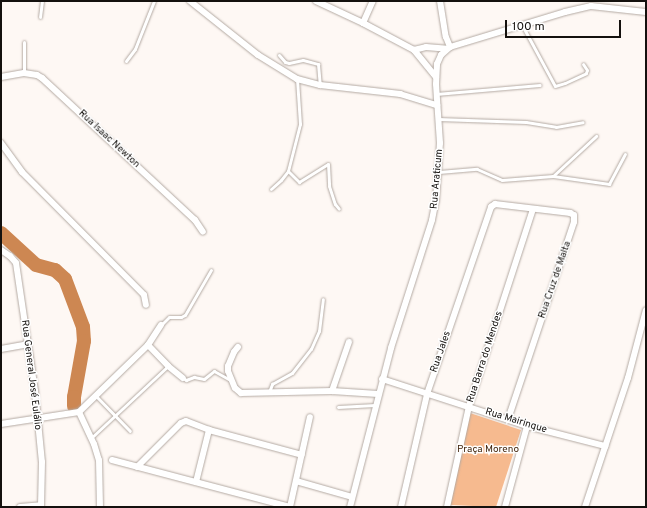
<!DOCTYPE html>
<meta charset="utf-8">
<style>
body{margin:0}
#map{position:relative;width:647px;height:508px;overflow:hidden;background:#fef8f4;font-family:Overpass,sans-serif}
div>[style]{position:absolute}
.green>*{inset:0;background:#f6ba8f}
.river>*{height:14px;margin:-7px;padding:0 7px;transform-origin:7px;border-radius:7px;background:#cd8752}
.roads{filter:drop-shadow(0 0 1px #b4aaa3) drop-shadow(0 0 1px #b4aaa3)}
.service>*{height:3px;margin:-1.5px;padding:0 1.5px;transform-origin:1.5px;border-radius:1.5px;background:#fff}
.minor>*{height:6px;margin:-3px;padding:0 3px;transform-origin:3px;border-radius:3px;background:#fff}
span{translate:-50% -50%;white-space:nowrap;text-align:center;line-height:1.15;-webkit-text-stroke:3px #fff;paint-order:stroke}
.street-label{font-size:10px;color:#14110e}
.park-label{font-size:10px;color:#43260e}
.frame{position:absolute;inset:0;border:2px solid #14110e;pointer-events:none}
.scale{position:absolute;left:505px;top:20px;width:116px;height:18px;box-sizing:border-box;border:2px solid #14110e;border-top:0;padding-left:5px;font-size:12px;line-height:14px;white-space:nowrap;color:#14110e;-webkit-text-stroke:3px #fff;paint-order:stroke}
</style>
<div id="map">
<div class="green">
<div style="clip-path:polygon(470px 413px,521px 430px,496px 507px,450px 505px)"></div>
</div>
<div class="river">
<div style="left:1px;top:233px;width:47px;rotate:42.4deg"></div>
<div style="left:36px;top:265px;width:20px;rotate:15deg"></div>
<div style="left:55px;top:270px;width:13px;rotate:42deg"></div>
<div style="left:65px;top:279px;width:51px;rotate:69.4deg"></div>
<div style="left:83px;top:327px;width:14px;rotate:86deg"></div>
<div style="left:84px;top:341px;width:57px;rotate:100.1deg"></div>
<div style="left:74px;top:397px;width:9px;rotate:90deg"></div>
</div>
<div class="roads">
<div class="service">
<div style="left:40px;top:17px;width:16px;rotate:-83deg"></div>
<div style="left:522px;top:25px;width:69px;rotate:61.6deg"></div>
<div style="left:555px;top:86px;width:10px;rotate:-17deg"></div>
<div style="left:565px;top:83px;width:23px;rotate:-25deg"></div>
<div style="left:586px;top:73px;width:3px;rotate:-72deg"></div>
<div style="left:587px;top:70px;width:7px;rotate:-124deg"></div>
<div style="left:279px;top:55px;width:9px;rotate:49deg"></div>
<div style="left:285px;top:62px;width:4px;rotate:14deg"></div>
<div style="left:289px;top:63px;width:14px;rotate:-12deg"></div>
<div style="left:303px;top:60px;width:16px;rotate:15deg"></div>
<div style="left:318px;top:64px;width:21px;rotate:85deg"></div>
<div style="left:126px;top:61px;width:15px;rotate:-53deg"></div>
<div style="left:135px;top:49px;width:52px;rotate:-68.4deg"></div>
<div style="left:24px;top:73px;width:31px;rotate:-90deg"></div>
<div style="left:436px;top:94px;width:104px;rotate:-4.9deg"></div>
<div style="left:438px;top:119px;width:88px;rotate:2deg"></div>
<div style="left:526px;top:122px;width:30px;rotate:9deg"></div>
<div style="left:556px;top:127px;width:27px;rotate:-10deg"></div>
<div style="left:288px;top:171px;width:16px;rotate:45deg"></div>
<div style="left:299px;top:182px;width:34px;rotate:-32deg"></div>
<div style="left:328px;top:164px;width:22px;rotate:87deg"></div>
<div style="left:329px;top:186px;width:19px;rotate:72deg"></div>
<div style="left:335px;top:204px;width:6px;rotate:51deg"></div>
<div style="left:439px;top:172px;width:38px;rotate:-5deg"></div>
<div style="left:477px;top:169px;width:27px;rotate:24deg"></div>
<div style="left:502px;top:180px;width:51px;rotate:-4.5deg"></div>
<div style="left:553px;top:176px;width:57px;rotate:8.1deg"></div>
<div style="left:609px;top:184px;width:34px;rotate:-62deg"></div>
<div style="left:553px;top:176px;width:59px;rotate:-42.9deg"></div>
<div style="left:271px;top:189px;width:13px;rotate:-42deg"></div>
<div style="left:281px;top:180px;width:11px;rotate:-52deg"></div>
<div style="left:288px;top:171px;width:49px;rotate:-75.7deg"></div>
<div style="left:300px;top:124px;width:45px;rotate:-93.8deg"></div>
<div style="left:161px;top:325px;width:11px;rotate:-45deg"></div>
<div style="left:169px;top:317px;width:12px"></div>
<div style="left:181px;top:317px;width:4px;rotate:-27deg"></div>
<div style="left:185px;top:315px;width:52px;rotate:-60deg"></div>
<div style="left:183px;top:378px;width:4px;rotate:34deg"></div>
<div style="left:186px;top:380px;width:9px;rotate:-21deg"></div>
<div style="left:194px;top:377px;width:10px;rotate:11deg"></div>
<div style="left:204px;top:379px;width:13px;rotate:-39deg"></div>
<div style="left:214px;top:371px;width:18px;rotate:29deg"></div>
<div style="left:269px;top:392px;width:9px;rotate:-69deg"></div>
<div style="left:272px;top:384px;width:23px;rotate:-29deg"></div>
<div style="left:292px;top:373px;width:31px;rotate:-52deg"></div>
<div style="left:311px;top:349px;width:20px;rotate:-66deg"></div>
<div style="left:319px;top:331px;width:32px;rotate:-83deg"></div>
<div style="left:95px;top:395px;width:50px;rotate:45.8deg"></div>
<div style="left:338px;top:407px;width:37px;rotate:-3deg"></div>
<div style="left:91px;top:438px;width:105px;rotate:-43.1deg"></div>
</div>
<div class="minor">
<div style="left:190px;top:1px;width:87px;rotate:38.5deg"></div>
<div style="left:258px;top:55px;width:46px;rotate:31.6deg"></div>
<div style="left:297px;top:79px;width:24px;rotate:15deg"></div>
<div style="left:320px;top:85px;width:81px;rotate:6.4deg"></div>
<div style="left:400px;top:94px;width:39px;rotate:17deg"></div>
<div style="left:316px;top:1px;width:52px;rotate:25.1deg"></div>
<div style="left:363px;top:23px;width:58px;rotate:27.9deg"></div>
<div style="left:414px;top:50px;width:35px;rotate:51deg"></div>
<div style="left:440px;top:1px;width:36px;rotate:81deg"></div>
<div style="left:446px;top:37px;width:11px;rotate:68deg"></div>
<div style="left:363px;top:23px;width:24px;rotate:-66deg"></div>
<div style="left:414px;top:50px;width:12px;rotate:-14deg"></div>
<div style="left:426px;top:47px;width:21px;rotate:5deg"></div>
<div style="left:1px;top:77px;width:23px;rotate:-10deg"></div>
<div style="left:24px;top:73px;width:13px;rotate:9deg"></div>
<div style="left:37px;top:75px;width:6px;rotate:31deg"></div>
<div style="left:42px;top:78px;width:209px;rotate:42.9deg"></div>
<div style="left:195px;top:220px;width:14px;rotate:56deg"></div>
<div style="left:1px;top:143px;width:36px;rotate:54deg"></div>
<div style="left:22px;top:172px;width:173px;rotate:45.2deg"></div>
<div style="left:144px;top:295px;width:10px;rotate:79deg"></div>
<div style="left:1px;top:250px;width:11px;rotate:34deg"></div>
<div style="left:10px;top:256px;width:9px;rotate:49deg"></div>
<div style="left:16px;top:263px;width:82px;rotate:81.6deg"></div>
<div style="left:28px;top:344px;width:48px;rotate:81.5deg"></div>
<div style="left:35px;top:391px;width:71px;rotate:84.4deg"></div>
<div style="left:42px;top:462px;width:45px;rotate:91.3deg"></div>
<div style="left:148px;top:345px;width:29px;rotate:46deg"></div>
<div style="left:168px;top:366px;width:19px;rotate:39deg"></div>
<div style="left:238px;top:347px;width:6px;rotate:129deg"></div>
<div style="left:234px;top:352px;width:15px;rotate:113deg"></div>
<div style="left:228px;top:366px;width:5px;rotate:90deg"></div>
<div style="left:228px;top:371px;width:18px;rotate:68deg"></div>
<div style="left:235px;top:388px;width:8px;rotate:40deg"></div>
<div style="left:241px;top:393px;width:91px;rotate:-1.3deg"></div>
<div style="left:332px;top:391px;width:46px;rotate:3.7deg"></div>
<div style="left:1px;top:349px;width:27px;rotate:-10deg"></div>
<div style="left:382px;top:379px;width:152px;rotate:18deg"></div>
<div style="left:527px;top:426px;width:81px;rotate:14.4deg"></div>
<div style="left:332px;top:391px;width:52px;rotate:-70.9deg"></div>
<div style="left:79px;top:412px;width:35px;rotate:65deg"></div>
<div style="left:94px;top:444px;width:17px;rotate:73deg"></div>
<div style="left:99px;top:460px;width:47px;rotate:88.8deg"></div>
<div style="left:1px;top:424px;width:79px;rotate:-8.7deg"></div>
<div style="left:79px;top:412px;width:96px;rotate:-44.2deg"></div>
<div style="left:148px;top:345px;width:24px;rotate:-57deg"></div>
<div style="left:112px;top:460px;width:184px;rotate:14.8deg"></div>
<div style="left:137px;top:467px;width:62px;rotate:-45deg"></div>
<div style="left:181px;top:423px;width:5px;rotate:-22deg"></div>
<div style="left:186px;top:421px;width:25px;rotate:21deg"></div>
<div style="left:209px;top:430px;width:96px;rotate:15deg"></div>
<div style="left:296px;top:481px;width:58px;rotate:15.9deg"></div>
<div style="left:196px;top:482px;width:54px;rotate:-76deg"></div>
<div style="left:20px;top:507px;width:21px;rotate:-5deg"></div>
<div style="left:290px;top:507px;width:92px;rotate:-77.5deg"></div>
<div style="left:350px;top:507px;width:164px;rotate:-75.5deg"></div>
<div style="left:391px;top:348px;width:134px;rotate:-72.2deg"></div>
<div style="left:432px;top:220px;width:20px;rotate:-79deg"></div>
<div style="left:436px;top:200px;width:57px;rotate:-86deg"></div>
<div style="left:440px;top:143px;width:59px;rotate:-93.9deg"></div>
<div style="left:436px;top:84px;width:20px;rotate:-87deg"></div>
<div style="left:437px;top:64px;width:10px;rotate:-66deg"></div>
<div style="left:441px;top:55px;width:12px;rotate:-42deg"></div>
<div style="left:450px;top:47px;width:120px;rotate:-16.9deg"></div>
<div style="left:565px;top:12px;width:27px;rotate:-13deg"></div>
<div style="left:591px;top:6px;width:55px;rotate:6.2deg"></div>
<div style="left:401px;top:507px;width:116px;rotate:-77deg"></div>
<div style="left:427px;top:394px;width:198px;rotate:-71.1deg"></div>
<div style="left:491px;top:207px;width:5px;rotate:-37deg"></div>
<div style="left:495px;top:204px;width:76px;rotate:6.8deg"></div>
<div style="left:570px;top:213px;width:4px;rotate:27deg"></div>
<div style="left:574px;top:215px;width:7px;rotate:90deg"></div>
<div style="left:574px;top:222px;width:208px;rotate:108.5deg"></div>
<div style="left:447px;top:507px;width:103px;rotate:-77.7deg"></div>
<div style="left:469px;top:406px;width:207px;rotate:-72deg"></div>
<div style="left:505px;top:507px;width:84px;rotate:-74.8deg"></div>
<div style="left:585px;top:507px;width:136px;rotate:-71.6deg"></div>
<div style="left:628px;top:378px;width:70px;rotate:-75.2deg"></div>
</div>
</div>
<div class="street-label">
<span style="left:109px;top:139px;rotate:43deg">Rua Isaac Newton</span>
<span style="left:437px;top:179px;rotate:-85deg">Rua Araticum</span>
<span style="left:555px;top:280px;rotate:-71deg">Rua Cruz de Malta</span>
<span style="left:441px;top:352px;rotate:-71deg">Rua Jales</span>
<span style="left:485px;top:357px;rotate:-72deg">Rua Barra do Mendes</span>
<span style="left:31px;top:375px;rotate:83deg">Rua General José Eulálio</span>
<span style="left:516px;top:421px;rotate:17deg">Rua Mairinque</span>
</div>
<div class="park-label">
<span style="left:488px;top:450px">Praça Moreno</span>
</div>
<div class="frame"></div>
<div class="scale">100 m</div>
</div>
